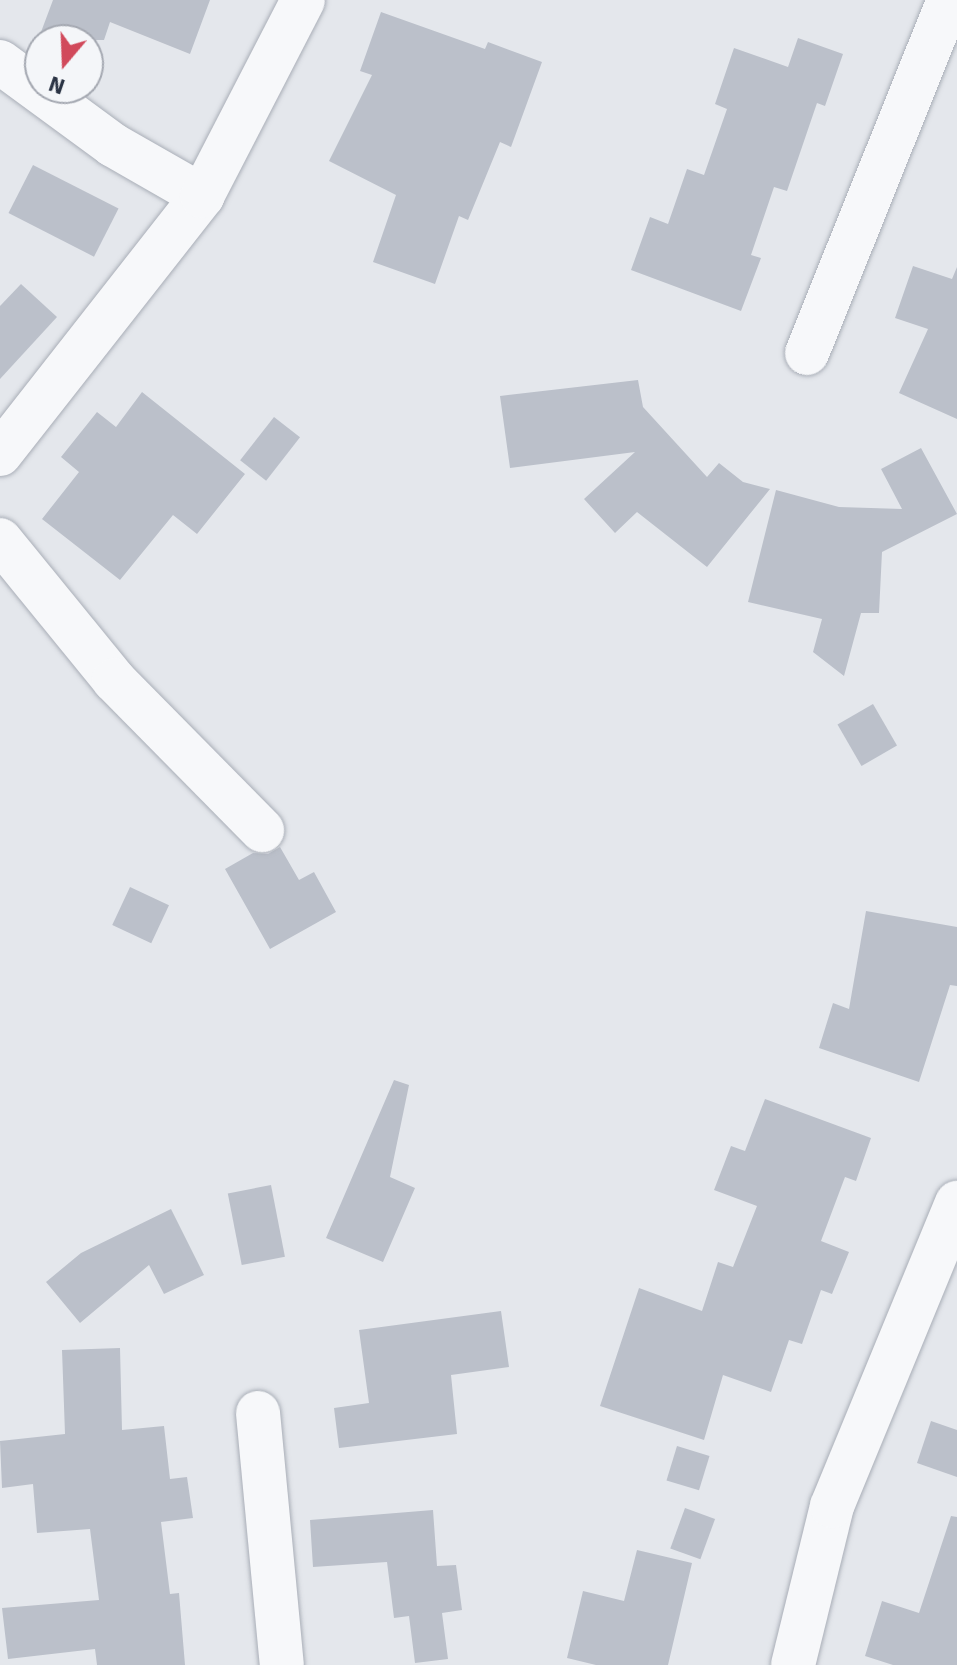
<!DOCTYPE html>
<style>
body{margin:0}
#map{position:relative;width:957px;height:1665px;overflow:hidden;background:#e4e7ec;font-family:Signika,sans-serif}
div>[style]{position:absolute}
.building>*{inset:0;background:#bbc0ca;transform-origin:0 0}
.roads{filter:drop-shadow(0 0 2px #a9aeb7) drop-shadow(0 0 2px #a9aeb7)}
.minor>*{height:44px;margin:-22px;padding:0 22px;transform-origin:22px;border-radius:22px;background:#f7f8fa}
span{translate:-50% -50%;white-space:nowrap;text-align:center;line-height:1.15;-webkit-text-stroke:6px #f4f6f9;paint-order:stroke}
.north{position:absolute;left:24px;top:24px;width:80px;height:80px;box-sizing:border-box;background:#f4f6f9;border:2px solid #a4a8b1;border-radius:50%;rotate:199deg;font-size:22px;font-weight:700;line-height:32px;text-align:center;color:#2b3445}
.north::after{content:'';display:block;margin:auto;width:28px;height:36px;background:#d1495b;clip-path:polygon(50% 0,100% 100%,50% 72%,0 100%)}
</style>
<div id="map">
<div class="building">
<div style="clip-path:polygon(53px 0,210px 0,190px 54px,110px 22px,104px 40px,38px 40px)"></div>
<div style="clip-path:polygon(381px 12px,485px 49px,488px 42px,542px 62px,511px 147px,500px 142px,468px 220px,459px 216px,435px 284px,373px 262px,396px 195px,329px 161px,372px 75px,360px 71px)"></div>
<div style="clip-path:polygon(798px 38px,843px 54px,825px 106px,817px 103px,787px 191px,774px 187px,751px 255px,761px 258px,741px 311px,631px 270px,650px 217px,668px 224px,687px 169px,704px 175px,727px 109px,715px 104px,734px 48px,788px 67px)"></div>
<div style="left:33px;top:165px;width:96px;height:54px;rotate:27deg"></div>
<div style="clip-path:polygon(913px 266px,952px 279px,957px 267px,957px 419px,899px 393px,928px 329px,895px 318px)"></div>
<div style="clip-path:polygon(21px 284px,57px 317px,0 379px,0 306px)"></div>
<div style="clip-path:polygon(638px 380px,643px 407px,707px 477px,719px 463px,743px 482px,770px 489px,707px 567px,637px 512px,615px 533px,584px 499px,635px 452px,510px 468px,500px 396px)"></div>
<div style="clip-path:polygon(142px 392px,245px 474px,197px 534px,173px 515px,120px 580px,42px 519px,79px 472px,61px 457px,97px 412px,116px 427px)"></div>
<div style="left:274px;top:417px;width:33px;height:55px;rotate:38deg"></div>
<div style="clip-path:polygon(921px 448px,957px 514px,882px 552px,879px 613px,861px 613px,844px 676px,813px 652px,822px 619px,748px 602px,776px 490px,839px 507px,902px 509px,881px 469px)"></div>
<div style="left:873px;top:704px;width:48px;height:41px;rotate:60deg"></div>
<div style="clip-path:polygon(280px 847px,299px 880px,314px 872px,336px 912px,270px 949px,225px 869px,253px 853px,268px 854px)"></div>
<div style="left:130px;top:887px;width:43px;height:42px;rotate:25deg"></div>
<div style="clip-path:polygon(866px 911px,957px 927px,957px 986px,950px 985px,919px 1082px,819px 1048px,833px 1003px,849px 1009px)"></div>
<div style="clip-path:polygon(394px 1080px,409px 1085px,390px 1177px,415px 1188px,383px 1262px,326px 1238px)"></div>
<div style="clip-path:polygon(765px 1099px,871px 1138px,856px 1181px,845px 1177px,821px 1241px,849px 1252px,832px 1294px,821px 1290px,802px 1344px,789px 1340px,771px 1392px,723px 1375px,704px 1440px,600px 1406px,639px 1288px,702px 1311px,718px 1262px,733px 1267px,757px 1206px,714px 1190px,731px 1146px,745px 1151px)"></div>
<div style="left:271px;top:1185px;width:73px;height:44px;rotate:79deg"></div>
<div style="clip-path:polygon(171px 1209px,204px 1275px,164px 1294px,149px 1265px,80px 1323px,46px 1282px,81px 1253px)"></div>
<div style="clip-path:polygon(501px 1311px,509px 1367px,451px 1375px,457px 1434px,339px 1448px,334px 1408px,369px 1403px,359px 1330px)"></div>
<div style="clip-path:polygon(120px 1348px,122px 1430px,164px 1426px,170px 1479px,187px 1477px,193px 1518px,161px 1522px,170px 1594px,179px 1593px,185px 1665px,97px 1665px,95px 1649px,8px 1659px,2px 1608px,99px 1600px,90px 1529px,37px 1533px,33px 1484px,2px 1488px,0 1441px,65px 1434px,62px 1350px)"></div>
<div style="clip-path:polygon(931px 1421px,957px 1430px,957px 1477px,917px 1463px)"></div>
<div style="left:677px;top:1446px;width:34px;height:36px;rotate:17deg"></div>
<div style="left:685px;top:1508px;width:32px;height:43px;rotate:20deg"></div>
<div style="clip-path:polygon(433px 1510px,437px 1566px,456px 1565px,462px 1610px,442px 1613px,448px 1659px,415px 1663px,409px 1616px,394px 1618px,387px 1562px,313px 1567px,310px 1520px)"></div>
<div style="clip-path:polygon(951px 1516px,957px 1517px,957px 1665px,893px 1665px,865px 1656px,882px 1601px,919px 1613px)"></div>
<div style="clip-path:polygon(637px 1550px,692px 1563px,668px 1665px,596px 1665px,567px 1658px,583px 1591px,624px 1601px)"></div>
</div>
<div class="roads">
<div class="minor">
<div style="left:0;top:62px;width:140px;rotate:36.3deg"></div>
<div style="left:113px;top:145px;width:103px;rotate:29.8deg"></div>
<div style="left:807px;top:353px;width:380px;rotate:-68.1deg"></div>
<div style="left:0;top:454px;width:328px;rotate:-51.9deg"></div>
<div style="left:202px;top:196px;width:220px;rotate:-62.7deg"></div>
<div style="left:0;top:540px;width:181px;rotate:50.8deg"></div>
<div style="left:114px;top:680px;width:211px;rotate:45.4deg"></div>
<div style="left:258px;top:1413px;width:253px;rotate:84.6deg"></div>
<div style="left:793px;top:1665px;width:164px;rotate:-76.2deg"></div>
<div style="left:832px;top:1506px;width:328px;rotate:-67.6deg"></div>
</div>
</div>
<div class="north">N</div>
</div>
